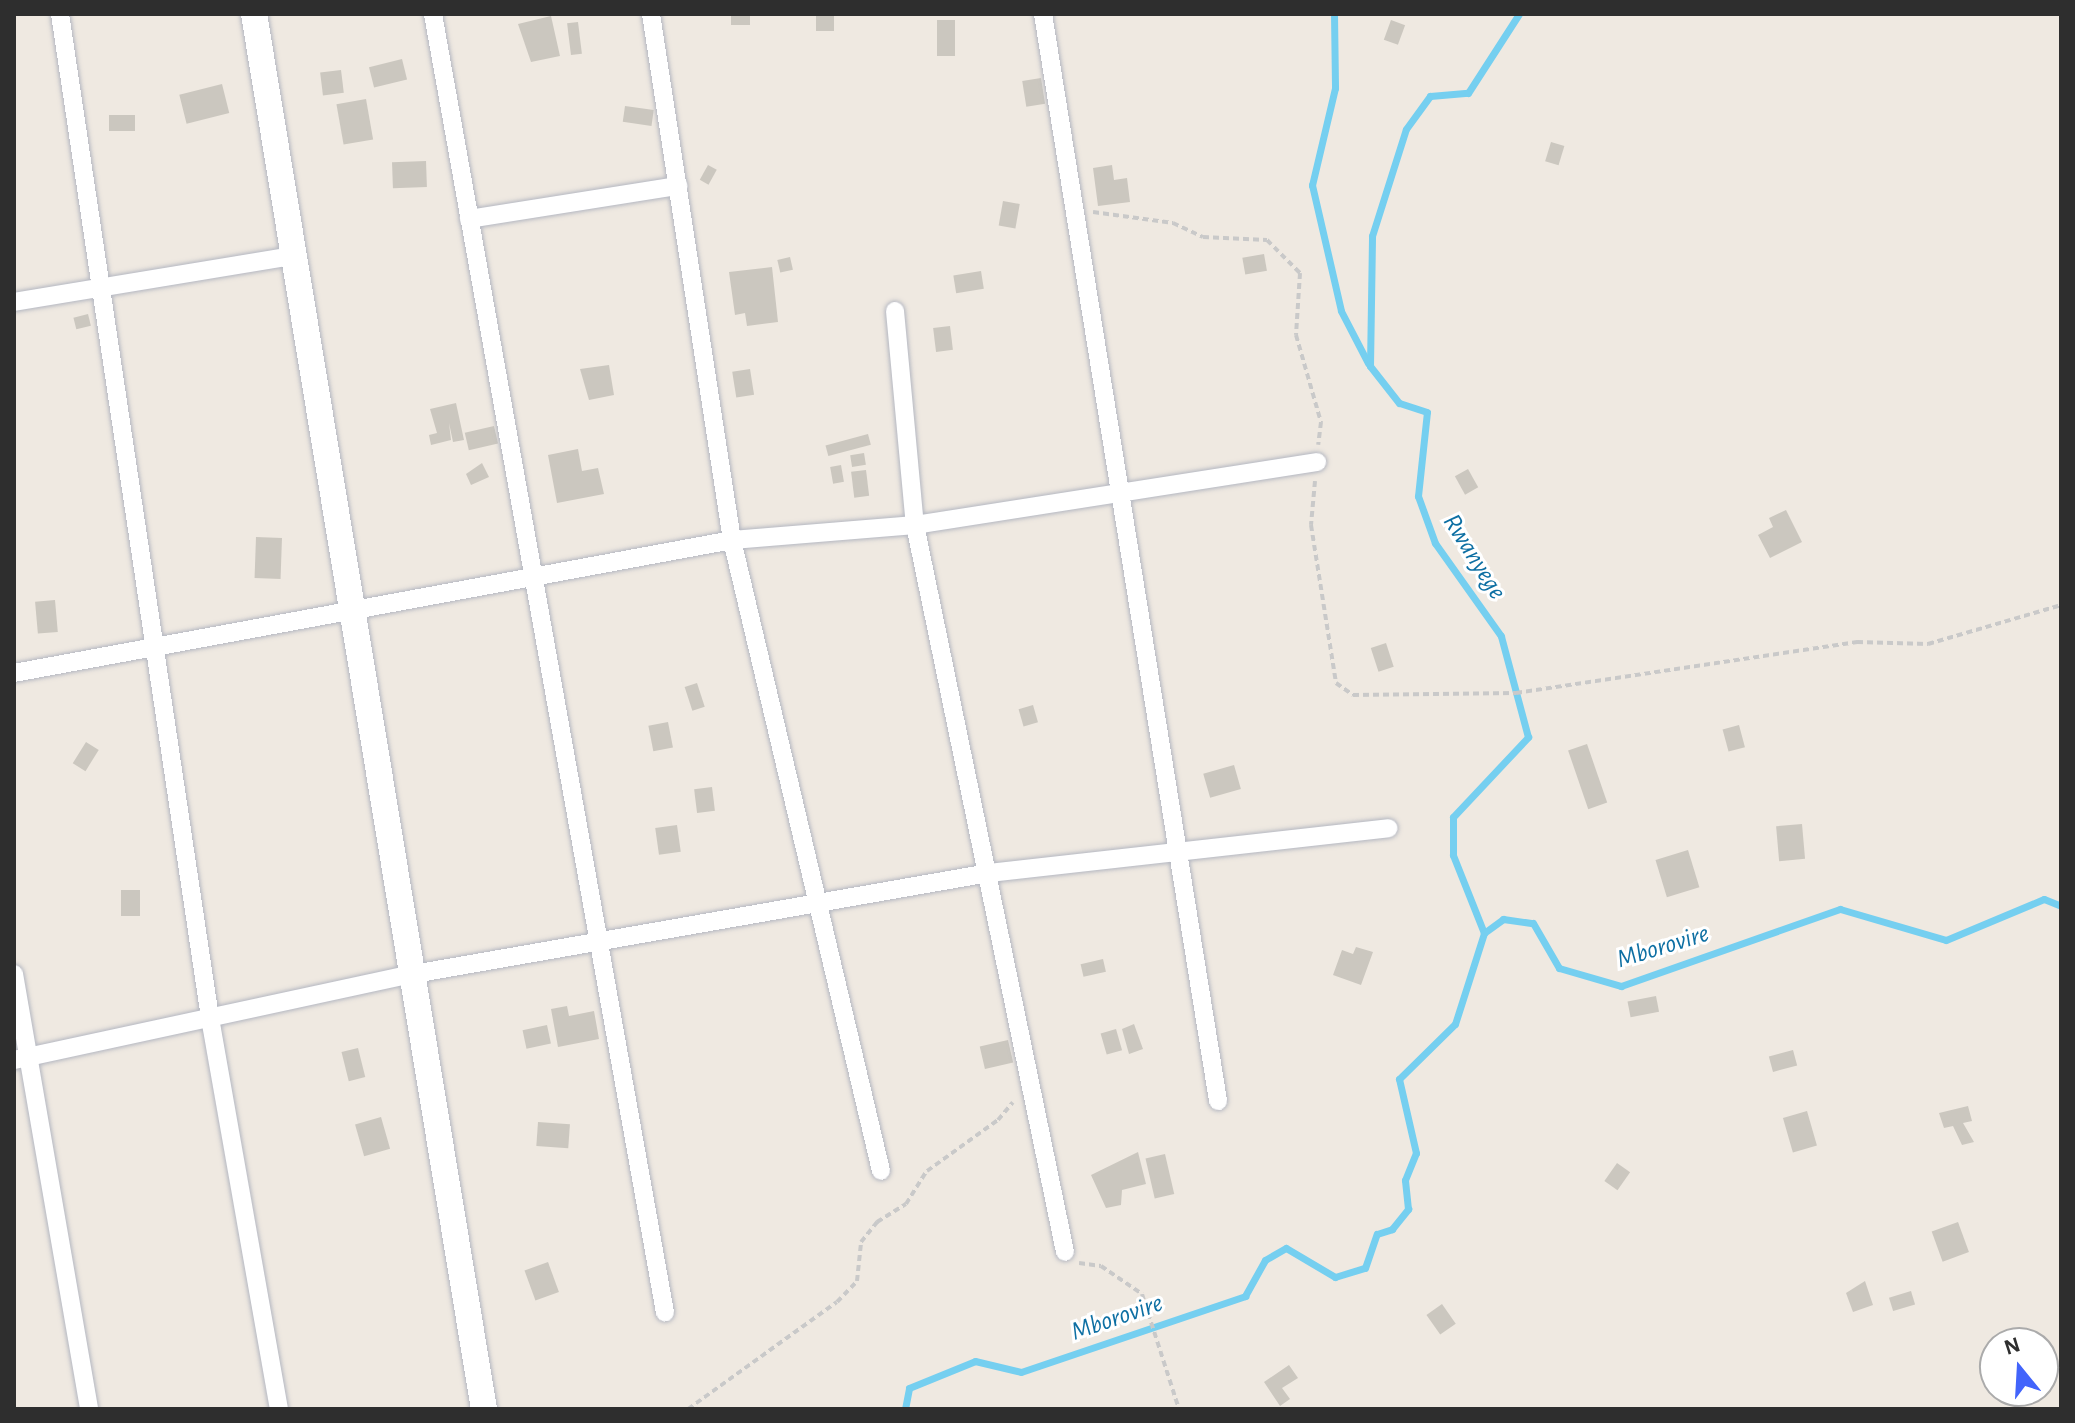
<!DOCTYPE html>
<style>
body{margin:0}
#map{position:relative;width:2075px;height:1423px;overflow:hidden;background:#efe9e1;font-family:"Alegreya Sans",sans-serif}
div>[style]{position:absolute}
.stream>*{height:7px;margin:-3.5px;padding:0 3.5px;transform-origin:3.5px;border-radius:3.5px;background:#75cff0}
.building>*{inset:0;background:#cbc7bf;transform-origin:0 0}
.path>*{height:4px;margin-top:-2px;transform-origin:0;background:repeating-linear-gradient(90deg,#c9c9c9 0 6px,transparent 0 10px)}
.roads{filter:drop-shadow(0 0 2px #b4b7c1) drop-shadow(0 0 2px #b4b7c1)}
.street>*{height:18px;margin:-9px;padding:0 9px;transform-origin:9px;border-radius:9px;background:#fff}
.secondary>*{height:26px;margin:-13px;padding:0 13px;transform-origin:13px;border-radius:13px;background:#fff}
span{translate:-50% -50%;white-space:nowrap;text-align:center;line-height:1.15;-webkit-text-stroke:6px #fff;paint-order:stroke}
.water-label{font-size:26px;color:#0d6fa3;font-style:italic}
.frame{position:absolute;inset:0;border:16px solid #2e2e2e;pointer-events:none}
.north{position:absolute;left:1979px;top:1327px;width:80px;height:80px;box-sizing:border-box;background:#fff;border:2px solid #ababab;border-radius:50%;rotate:342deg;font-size:22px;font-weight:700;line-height:32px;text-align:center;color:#2e2e2e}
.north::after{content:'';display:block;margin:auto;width:28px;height:36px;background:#4264fb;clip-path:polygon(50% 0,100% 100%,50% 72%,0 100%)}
</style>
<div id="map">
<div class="stream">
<div style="left:1334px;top:14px;width:74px;rotate:89.2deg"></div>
<div style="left:1335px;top:88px;width:100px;rotate:103.3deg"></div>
<div style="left:1312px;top:185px;width:129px;rotate:77deg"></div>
<div style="left:1341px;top:311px;width:59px;rotate:62.6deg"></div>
<div style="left:1484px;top:933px;width:84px;rotate:-111.7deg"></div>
<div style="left:1453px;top:855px;width:38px;rotate:-90deg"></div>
<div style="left:1453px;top:817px;width:110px;rotate:-46.8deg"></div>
<div style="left:1528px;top:737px;width:105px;rotate:-105deg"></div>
<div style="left:1501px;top:636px;width:114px;rotate:-125.4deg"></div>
<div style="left:1435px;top:543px;width:50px;rotate:-109.9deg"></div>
<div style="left:1418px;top:496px;width:84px;rotate:-83.9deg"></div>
<div style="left:1427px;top:412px;width:29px;rotate:-162deg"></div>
<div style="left:1399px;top:403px;width:47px;rotate:-128.1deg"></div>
<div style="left:1370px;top:366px;width:130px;rotate:-89.1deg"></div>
<div style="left:1372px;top:236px;width:112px;rotate:-72.4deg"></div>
<div style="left:1406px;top:129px;width:41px;rotate:-54deg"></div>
<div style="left:1430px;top:96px;width:38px;rotate:-5deg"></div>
<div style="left:1468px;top:93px;width:94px;rotate:-57.2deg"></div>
<div style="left:905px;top:1409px;width:21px;rotate:-79deg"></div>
<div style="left:909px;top:1388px;width:71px;rotate:-22.2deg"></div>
<div style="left:975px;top:1361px;width:47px;rotate:13.4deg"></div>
<div style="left:1021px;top:1372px;width:237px;rotate:-18.7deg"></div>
<div style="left:1245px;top:1296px;width:41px;rotate:-60.9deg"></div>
<div style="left:1265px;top:1260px;width:24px;rotate:-30deg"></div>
<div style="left:1286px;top:1248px;width:57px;rotate:30.6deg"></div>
<div style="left:1335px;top:1277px;width:31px;rotate:-17deg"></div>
<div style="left:1365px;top:1268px;width:36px;rotate:-71deg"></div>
<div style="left:1377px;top:1234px;width:16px;rotate:-18deg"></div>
<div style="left:1392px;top:1229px;width:26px;rotate:-51deg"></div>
<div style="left:1408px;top:1209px;width:29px;rotate:-96deg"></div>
<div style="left:1405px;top:1180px;width:29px;rotate:-68deg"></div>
<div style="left:1416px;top:1153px;width:76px;rotate:-102.9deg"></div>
<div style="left:1399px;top:1079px;width:78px;rotate:-44.5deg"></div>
<div style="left:1455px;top:1024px;width:96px;rotate:-72.3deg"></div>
<div style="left:1484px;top:933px;width:24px;rotate:-36deg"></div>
<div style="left:1503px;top:919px;width:30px;rotate:8deg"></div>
<div style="left:1533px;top:923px;width:52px;rotate:60deg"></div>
<div style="left:1559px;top:968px;width:65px;rotate:16.2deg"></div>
<div style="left:1621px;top:986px;width:232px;rotate:-19.4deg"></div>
<div style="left:1840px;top:909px;width:110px;rotate:16.3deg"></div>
<div style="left:1946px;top:940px;width:106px;rotate:-22.7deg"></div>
<div style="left:2044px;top:899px;width:18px;rotate:22deg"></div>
</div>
<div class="building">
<div style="left:731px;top:14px;width:19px;height:11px"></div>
<div style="left:834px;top:15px;width:16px;height:18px;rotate:90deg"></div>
<div style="clip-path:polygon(551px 16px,560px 56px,531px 62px,518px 24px)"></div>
<div style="left:937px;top:20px;width:18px;height:36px"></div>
<div style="left:1391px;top:20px;width:15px;height:21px;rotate:20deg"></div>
<div style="left:578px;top:22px;width:32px;height:11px;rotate:83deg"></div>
<div style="left:402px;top:59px;width:21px;height:34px;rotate:76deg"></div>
<div style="left:341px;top:70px;width:23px;height:21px;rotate:83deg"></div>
<div style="left:1041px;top:78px;width:26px;height:19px;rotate:81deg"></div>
<div style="left:222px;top:84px;width:30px;height:44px;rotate:76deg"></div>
<div style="left:366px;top:99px;width:41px;height:30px;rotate:80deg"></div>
<div style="left:625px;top:106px;width:29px;height:16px;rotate:8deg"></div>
<div style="left:109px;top:115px;width:26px;height:16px"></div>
<div style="left:1551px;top:142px;width:14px;height:20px;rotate:17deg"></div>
<div style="left:426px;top:161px;width:26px;height:34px;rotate:88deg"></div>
<div style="left:708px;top:165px;width:10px;height:17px;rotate:29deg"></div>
<div style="clip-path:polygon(1112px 165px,1114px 180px,1127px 178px,1130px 202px,1098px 206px,1093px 168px)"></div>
<div style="left:1003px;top:201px;width:17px;height:25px;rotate:10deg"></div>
<div style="left:1264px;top:254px;width:17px;height:22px;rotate:80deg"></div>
<div style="left:790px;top:257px;width:13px;height:13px;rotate:77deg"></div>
<div style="clip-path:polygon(772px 267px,778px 322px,747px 326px,745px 313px,735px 315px,729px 272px)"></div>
<div style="left:981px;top:271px;width:18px;height:28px;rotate:81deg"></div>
<div style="left:88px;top:314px;width:12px;height:15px;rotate:76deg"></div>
<div style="left:950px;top:326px;width:24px;height:17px;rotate:83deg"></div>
<div style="clip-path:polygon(609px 365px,614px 395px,589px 400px,580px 369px)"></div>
<div style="left:750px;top:369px;width:26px;height:18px;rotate:81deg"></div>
<div style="clip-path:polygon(456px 403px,464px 440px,453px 442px,449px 423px,451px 440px,431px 445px,429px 435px,437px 433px,430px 409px)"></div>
<div style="left:494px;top:426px;width:18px;height:30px;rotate:77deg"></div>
<div style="left:868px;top:434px;width:11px;height:44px;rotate:75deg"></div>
<div style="clip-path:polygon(578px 449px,582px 471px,598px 468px,604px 494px,557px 503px,548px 455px)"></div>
<div style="left:864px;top:453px;width:12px;height:14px;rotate:81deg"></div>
<div style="clip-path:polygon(482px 463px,489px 477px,471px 485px,466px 474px)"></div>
<div style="left:841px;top:465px;width:17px;height:11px;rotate:80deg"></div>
<div style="left:1468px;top:469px;width:21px;height:15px;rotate:61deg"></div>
<div style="left:866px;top:470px;width:26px;height:15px;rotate:83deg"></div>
<div style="clip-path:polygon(1786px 510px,1802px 542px,1770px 558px,1758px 535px,1773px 527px,1769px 518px)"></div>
<div style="left:256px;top:537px;width:26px;height:41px;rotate:2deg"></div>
<div style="left:55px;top:600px;width:32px;height:20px;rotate:85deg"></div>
<div style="left:1386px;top:643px;width:25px;height:16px;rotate:72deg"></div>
<div style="left:697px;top:683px;width:25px;height:13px;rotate:72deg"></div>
<div style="left:1033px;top:705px;width:18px;height:15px;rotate:74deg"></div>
<div style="left:668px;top:722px;width:26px;height:20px;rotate:79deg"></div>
<div style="left:1739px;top:725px;width:23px;height:17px;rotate:75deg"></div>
<div style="left:86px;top:742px;width:15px;height:25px;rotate:32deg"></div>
<div style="left:1587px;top:744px;width:62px;height:20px;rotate:71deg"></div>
<div style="left:1234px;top:765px;width:25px;height:32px;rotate:74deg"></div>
<div style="left:712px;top:787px;width:24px;height:18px;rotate:83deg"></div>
<div style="left:1802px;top:824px;width:35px;height:26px;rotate:85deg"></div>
<div style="left:677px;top:825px;width:27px;height:22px;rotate:82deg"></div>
<div style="left:1688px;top:850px;width:39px;height:34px;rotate:73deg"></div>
<div style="left:121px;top:890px;width:19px;height:26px"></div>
<div style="clip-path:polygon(1356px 947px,1373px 952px,1361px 985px,1333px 975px,1342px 950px,1353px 954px)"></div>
<div style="left:1103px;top:959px;width:13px;height:23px;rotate:77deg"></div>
<div style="left:1656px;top:996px;width:16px;height:29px;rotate:79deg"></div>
<div style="clip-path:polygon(567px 1006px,569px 1016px,594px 1011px,599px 1039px,558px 1047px,551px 1009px)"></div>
<div style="clip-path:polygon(1134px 1024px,1143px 1049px,1129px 1054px,1122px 1029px)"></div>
<div style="left:547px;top:1025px;width:19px;height:25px;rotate:78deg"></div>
<div style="left:1116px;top:1029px;width:22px;height:16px;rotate:74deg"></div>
<div style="left:1008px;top:1040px;width:23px;height:29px;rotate:77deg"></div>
<div style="left:358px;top:1048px;width:30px;height:17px;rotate:76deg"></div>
<div style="left:1793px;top:1050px;width:16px;height:25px;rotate:75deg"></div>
<div style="clip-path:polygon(1968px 1106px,1972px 1121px,1963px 1123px,1974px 1142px,1962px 1145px,1953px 1126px,1944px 1128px,1939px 1113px)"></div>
<div style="left:1807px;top:1111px;width:36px;height:25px;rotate:74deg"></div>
<div style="left:381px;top:1117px;width:33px;height:27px;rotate:74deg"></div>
<div style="left:538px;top:1122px;width:32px;height:24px;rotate:4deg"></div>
<div style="clip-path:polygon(1138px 1152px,1146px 1184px,1122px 1190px,1121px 1205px,1106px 1208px,1091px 1175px)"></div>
<div style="left:1165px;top:1154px;width:41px;height:20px;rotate:77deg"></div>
<div style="left:1617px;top:1163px;width:16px;height:22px;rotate:35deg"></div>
<div style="left:1958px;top:1222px;width:32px;height:28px;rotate:70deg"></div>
<div style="left:548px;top:1262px;width:32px;height:25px;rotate:70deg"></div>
<div style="clip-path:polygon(1865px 1281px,1873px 1305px,1853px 1312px,1846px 1293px)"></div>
<div style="left:1911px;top:1291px;width:14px;height:23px;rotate:73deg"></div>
<div style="left:1442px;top:1304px;width:24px;height:19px;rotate:55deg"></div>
<div style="clip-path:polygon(1289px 1365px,1298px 1378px,1282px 1388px,1290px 1399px,1280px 1406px,1264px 1382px)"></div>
</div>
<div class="path">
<div style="left:1093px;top:212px;width:81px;rotate:7.8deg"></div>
<div style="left:1173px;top:223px;width:33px;rotate:25deg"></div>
<div style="left:1203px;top:237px;width:64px;rotate:2.7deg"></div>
<div style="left:1267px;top:240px;width:47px;rotate:45deg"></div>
<div style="left:1300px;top:273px;width:62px;rotate:93.7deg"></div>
<div style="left:1296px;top:335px;width:91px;rotate:74deg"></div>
<div style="left:1321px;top:422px;width:23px;rotate:97deg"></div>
<div style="left:1315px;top:481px;width:44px;rotate:95.2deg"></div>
<div style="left:1311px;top:525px;width:160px;rotate:81deg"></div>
<div style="left:1336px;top:683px;width:21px;rotate:35deg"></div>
<div style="left:1353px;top:695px;width:163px;rotate:-0.7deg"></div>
<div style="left:1516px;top:693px;width:345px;rotate:-8.5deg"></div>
<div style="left:1857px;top:642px;width:71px;rotate:1.6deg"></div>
<div style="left:1928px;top:644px;width:139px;rotate:-16.3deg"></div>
<div style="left:1079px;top:1263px;width:22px;rotate:8deg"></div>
<div style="left:1101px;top:1266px;width:50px;rotate:34.3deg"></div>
<div style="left:1142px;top:1294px;width:121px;rotate:72.2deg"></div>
<div style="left:688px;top:1409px;width:183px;rotate:-35.7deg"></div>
<div style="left:837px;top:1302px;width:29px;rotate:-46deg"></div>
<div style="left:857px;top:1281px;width:39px;rotate:-84deg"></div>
<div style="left:861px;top:1242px;width:26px;rotate:-51deg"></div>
<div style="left:877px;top:1222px;width:34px;rotate:-32deg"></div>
<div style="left:906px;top:1204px;width:39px;rotate:-58deg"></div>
<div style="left:927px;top:1171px;width:87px;rotate:-35.7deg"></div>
<div style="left:998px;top:1120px;width:23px;rotate:-50deg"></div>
</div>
<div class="roads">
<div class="street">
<div style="left:60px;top:14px;width:1015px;rotate:81.5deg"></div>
<div style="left:210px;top:1018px;width:397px;rotate:80deg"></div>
<div style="left:433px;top:14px;width:1319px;rotate:79.87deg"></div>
<div style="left:651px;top:14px;width:532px;rotate:81.25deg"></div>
<div style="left:732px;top:540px;width:648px;rotate:76.71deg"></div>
<div style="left:1043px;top:14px;width:1101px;rotate:80.85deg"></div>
<div style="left:469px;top:219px;width:212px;rotate:-9deg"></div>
<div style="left:14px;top:302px;width:283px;rotate:-9.4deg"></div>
<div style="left:895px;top:311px;width:215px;rotate:84.7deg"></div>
<div style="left:915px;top:525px;width:742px;rotate:78.34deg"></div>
<div style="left:14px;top:673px;width:730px;rotate:-10.49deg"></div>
<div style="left:732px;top:540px;width:184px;rotate:-4.7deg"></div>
<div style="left:915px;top:525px;width:407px;rotate:-8.9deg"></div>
<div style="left:14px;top:974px;width:441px;rotate:80.2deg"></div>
<div style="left:14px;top:1060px;width:403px;rotate:-12.2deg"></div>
<div style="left:408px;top:975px;width:590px;rotate:-9.96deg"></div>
<div style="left:989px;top:873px;width:402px;rotate:-6.4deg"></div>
</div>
<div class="secondary">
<div style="left:254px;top:14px;width:1414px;rotate:80.64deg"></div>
</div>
</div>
<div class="water-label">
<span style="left:1474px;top:557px;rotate:58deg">Rwanyege</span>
<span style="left:1663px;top:947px;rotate:-17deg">Mborovire</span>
<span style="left:1117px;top:1318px;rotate:-19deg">Mborovire</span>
</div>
<div class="frame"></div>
<div class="north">N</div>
</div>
